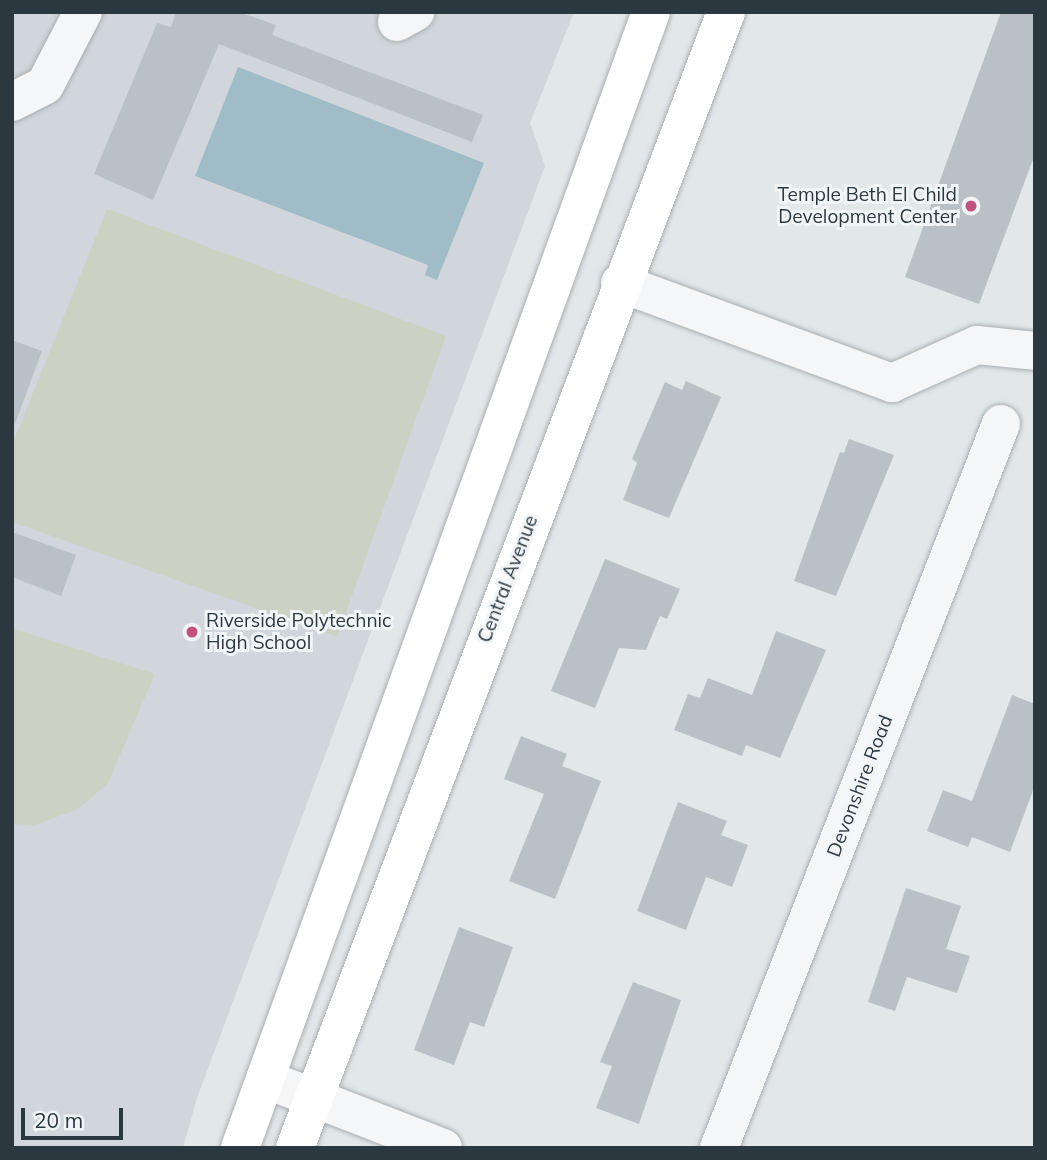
<!DOCTYPE html>
<style>
body{margin:0}
#map{position:relative;width:1047px;height:1160px;overflow:hidden;background:#e2e7e9;font-family:Mulish,sans-serif}
div>[style]{position:absolute}
.built>*{inset:0;background:#d0d6db}
.green>*{inset:0;background:#cbd2c4}
.water>*{inset:0;background:#a0bcc6}
.building>*{inset:0;background:#bac1c6}
.roads{filter:drop-shadow(0 0 2px #a8afb3) drop-shadow(0 0 2px #a8afb3)}
.minor>*{height:38px;margin:-19px;padding:0 19px;transform-origin:19px;border-radius:19px;background:#f5f6f8}
.major>*{height:38px;margin:-19px;padding:0 19px;transform-origin:19px;border-radius:19px;background:#fff}
.dots>*{width:19px;height:19px;translate:-50% -50%;box-sizing:border-box;border:4px solid #f2f5f7;border-radius:50%}
span{translate:-50% -50%;white-space:nowrap;text-align:center;line-height:1.15;-webkit-text-stroke:6px #f2f5f7;paint-order:stroke}
.poi-label{font-size:19px;color:#2c3840}
.right{translate:-100% -50%;text-align:right}
.left{translate:0 -50%;text-align:left}
.street-label{font-size:19px;color:#2c3840}
.frame{position:absolute;inset:0;border:14px solid #2c3840;pointer-events:none}
.scale{position:absolute;left:21px;top:1108px;width:102px;height:32px;box-sizing:border-box;border:4px solid #2c3840;border-top:0;padding-left:9px;font-size:21px;line-height:24px;white-space:nowrap;color:#2c3840;-webkit-text-stroke:5px #f2f5f7;paint-order:stroke}
</style>
<div id="map">
<div class="built">
<div style="clip-path:polygon(12px 12px,574px 12px,530px 123px,545px 166px,197px 1098px,183px 1148px,12px 1148px)"></div>
</div>
<div class="green">
<div style="clip-path:polygon(107px 209px,446px 336px,337px 637px,12px 522px,12px 445px)"></div>
<div style="clip-path:polygon(12px 628px,155px 674px,108px 783px,78px 809px,35px 825px,12px 824px)"></div>
</div>
<div class="water">
<div style="clip-path:polygon(238px 67px,484px 163px,437px 280px,425px 275px,428px 265px,195px 176px)"></div>
</div>
<div class="building">
<div style="clip-path:polygon(176px 12px,239px 12px,276px 25px,272px 35px,483px 115px,472px 142px,219px 44px,153px 200px,94px 174px,157px 23px,171px 27px)"></div>
<div style="clip-path:polygon(1001px 12px,1035px 12px,1035px 154px,979px 304px,905px 277px)"></div>
<div style="clip-path:polygon(12px 340px,42px 351px,15px 424px,12px 423px)"></div>
<div style="clip-path:polygon(686px 381px,721px 397px,669px 518px,623px 500px,637px 463px,632px 459px,665px 382px,682px 390px)"></div>
<div style="clip-path:polygon(849px 439px,894px 455px,836px 596px,794px 581px,840px 452px,844px 453px)"></div>
<div style="clip-path:polygon(12px 532px,76px 555px,61px 596px,12px 577px)"></div>
<div style="clip-path:polygon(605px 559px,680px 589px,667px 619px,660px 616px,646px 650px,619px 648px,595px 708px,551px 691px)"></div>
<div style="clip-path:polygon(776px 631px,826px 650px,780px 758px,746px 745px,742px 756px,674px 730px,688px 694px,700px 698px,708px 678px,752px 695px)"></div>
<div style="clip-path:polygon(1012px 695px,1035px 704px,1035px 785px,1010px 852px,972px 837px,968px 847px,927px 831px,943px 790px,972px 801px)"></div>
<div style="clip-path:polygon(521px 736px,567px 754px,562px 766px,601px 781px,555px 899px,509px 881px,544px 794px,504px 779px)"></div>
<div style="clip-path:polygon(678px 802px,727px 821px,721px 835px,748px 845px,732px 887px,706px 877px,686px 930px,637px 911px)"></div>
<div style="clip-path:polygon(906px 888px,961px 906px,946px 949px,970px 956px,957px 993px,907px 977px,895px 1011px,868px 1002px)"></div>
<div style="clip-path:polygon(459px 927px,513px 947px,484px 1027px,470px 1022px,454px 1065px,414px 1050px)"></div>
<div style="clip-path:polygon(633px 982px,681px 1000px,639px 1124px,596px 1108px,612px 1066px,600px 1062px)"></div>
</div>
<div class="roads">
<div class="minor">
<div style="left:397px;top:22px;width:21px;rotate:-29deg"></div>
<div style="left:12px;top:102px;width:37px;rotate:-27deg"></div>
<div style="left:45px;top:85px;width:82px;rotate:-62.5deg"></div>
<div style="left:620px;top:283px;width:290px;rotate:20.2deg"></div>
<div style="left:892px;top:383px;width:93px;rotate:-24.1deg"></div>
<div style="left:977px;top:345px;width:58px;rotate:5.9deg"></div>
<div style="left:265px;top:1079px;width:191px;rotate:21.2deg"></div>
<div style="left:719px;top:1148px;width:777px;rotate:-68.72deg"></div>
</div>
<div class="major">
<div style="left:240px;top:1148px;width:1208px;rotate:-70.11deg"></div>
<div style="left:295px;top:1148px;width:1215px;rotate:-69.22deg"></div>
</div>
</div>
<div class="dots">
<div style="left:971px;top:206px;background:#c3527e"></div>
<div style="left:192px;top:632px;background:#c3527e"></div>
</div>
<div class="poi-label">
<span class="right" style="left:957px;top:206px">Temple Beth El Child<br>Development Center</span>
<span class="left" style="left:206px;top:632px">Riverside Polytechnic<br>High School</span>
</div>
<div class="street-label">
<span style="left:508px;top:579px;rotate:-69deg">Central Avenue</span>
<span style="left:860px;top:786px;rotate:-69deg">Devonshire Road</span>
</div>
<div class="frame"></div>
<div class="scale">20 m</div>
</div>
